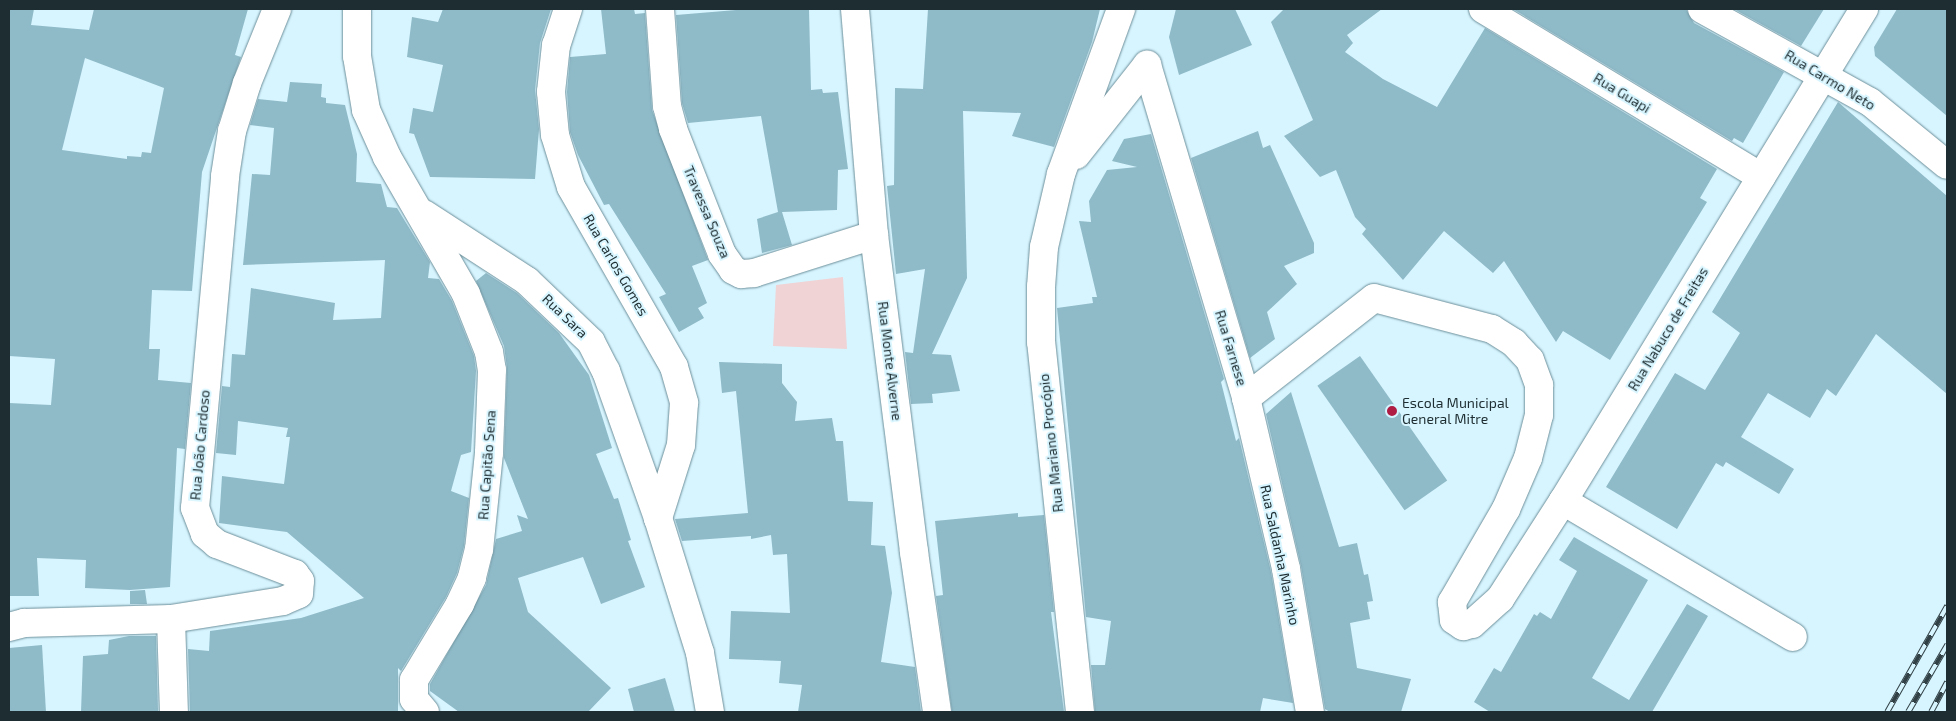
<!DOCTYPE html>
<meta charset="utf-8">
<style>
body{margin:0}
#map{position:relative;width:1956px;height:721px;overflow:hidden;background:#d7f5ff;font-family:"Exo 2",sans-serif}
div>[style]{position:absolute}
.green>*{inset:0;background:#f0d3d5}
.building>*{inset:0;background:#8fbac8;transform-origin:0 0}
.roads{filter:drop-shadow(0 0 1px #6c8f9a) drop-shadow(0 0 1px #6c8f9a)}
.minor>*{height:28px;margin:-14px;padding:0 14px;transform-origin:14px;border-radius:14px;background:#fff}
.rail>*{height:5.5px;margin-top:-2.75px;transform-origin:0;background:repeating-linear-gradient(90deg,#d7f5ff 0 11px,#314146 0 22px);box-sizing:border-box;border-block:1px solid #314146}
.dots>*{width:14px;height:14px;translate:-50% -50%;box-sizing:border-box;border:2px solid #d7f5ff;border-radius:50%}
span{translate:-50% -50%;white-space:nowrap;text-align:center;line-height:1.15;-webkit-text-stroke:4px #d7f5ff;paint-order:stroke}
.street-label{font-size:14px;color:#1e2d31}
.poi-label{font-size:14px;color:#1e2d31}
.left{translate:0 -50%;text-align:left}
.frame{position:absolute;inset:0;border:10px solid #1e2d31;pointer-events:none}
</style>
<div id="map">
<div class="green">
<div style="clip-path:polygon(843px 277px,847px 349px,773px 346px,776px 285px)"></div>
</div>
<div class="building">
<div style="clip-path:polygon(evenodd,9px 9px,34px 9px,31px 25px,89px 30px,94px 9px,248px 9px,235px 55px,241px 57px,202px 172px,192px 291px,152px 290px,149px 349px,160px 349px,158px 380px,191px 383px,185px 449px,177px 448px,170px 587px,130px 590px,85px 588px,86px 560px,37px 558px,39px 596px,9px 596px,9px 403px,51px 405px,55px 359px,9px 356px,9px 9px,85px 58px,164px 88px,151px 153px,142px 152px,141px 157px,127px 156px,127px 159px,62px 150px,85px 58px)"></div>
<div style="clip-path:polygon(443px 9px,551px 9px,540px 43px,535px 90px,539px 129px,535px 179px,430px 177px,414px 134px,409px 133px,413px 108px,433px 112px,443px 65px,407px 57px,412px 17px,438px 22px)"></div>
<div style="clip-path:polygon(601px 9px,634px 9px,635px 14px,645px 13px,652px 110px,708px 260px,692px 266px,707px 303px,698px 308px,704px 318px,679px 332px,659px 297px,666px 294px,609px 204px,604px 205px,578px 155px,570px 132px,567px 92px,570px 57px,606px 54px)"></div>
<div style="clip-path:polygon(748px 9px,809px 9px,811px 90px,822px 89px,823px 93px,838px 92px,848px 169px,838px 170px,837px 210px,782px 212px,792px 245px,762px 253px,757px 219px,778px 212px,761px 116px,688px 123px,682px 103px,676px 15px)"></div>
<div style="clip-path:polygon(928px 9px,1100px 9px,1092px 42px,1054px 147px,1012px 136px,1021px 113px,963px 111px,967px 278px,932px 354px,951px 355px,960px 391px,932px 394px,933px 403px,911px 404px,905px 352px,913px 353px,925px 269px,896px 274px,887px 186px,894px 185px,895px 88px,923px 89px)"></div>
<div style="clip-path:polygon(1176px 9px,1235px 9px,1252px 45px,1179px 75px,1169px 37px)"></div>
<div style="clip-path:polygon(1284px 9px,1382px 9px,1347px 35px,1353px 43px,1345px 52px,1383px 79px,1437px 107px,1485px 28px,1717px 169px,1700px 198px,1707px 202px,1610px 360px,1563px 331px,1556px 342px,1504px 261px,1493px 273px,1444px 231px,1403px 280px,1362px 234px,1366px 229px,1355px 217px,1336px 170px,1320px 177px,1284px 136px,1313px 120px,1271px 22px)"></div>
<div style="clip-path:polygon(1513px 9px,1686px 9px,1694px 23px,1784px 72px,1743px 143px,1734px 138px,1732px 141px)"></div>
<div style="clip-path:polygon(1734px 9px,1824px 9px,1801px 46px)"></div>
<div style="clip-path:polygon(1897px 9px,1947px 9px,1947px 116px,1875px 56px,1874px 47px)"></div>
<div style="clip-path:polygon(290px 82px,322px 84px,321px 97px,326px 98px,326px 103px,345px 105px,357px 154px,356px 182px,381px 184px,387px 207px,397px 208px,430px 262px,428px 278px,439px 279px,452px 301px,474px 356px,476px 371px,471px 452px,461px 455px,451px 491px,469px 498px,464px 546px,457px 573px,446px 597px,401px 671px,398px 668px,398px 712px,190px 712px,188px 649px,209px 651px,210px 631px,301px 618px,364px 598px,287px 532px,219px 523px,222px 476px,284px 484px,290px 437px,286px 437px,288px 428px,238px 421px,236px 455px,216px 453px,222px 386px,230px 387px,232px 354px,245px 355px,251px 288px,335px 303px,333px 320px,381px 318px,385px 260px,243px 265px,252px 174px,270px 175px,274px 128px,250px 125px,258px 99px,287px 102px)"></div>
<div style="clip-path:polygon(1838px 102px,1947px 196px,1947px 394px,1876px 334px,1836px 396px,1827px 389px,1810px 418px,1768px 393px,1741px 437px,1794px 469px,1779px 494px,1726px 462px,1723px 467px,1716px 463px,1677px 529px,1606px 487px,1675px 373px,1705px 390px,1740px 333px,1712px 312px)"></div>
<div style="clip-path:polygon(1258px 131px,1263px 148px,1270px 145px,1314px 243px,1314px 253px,1284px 266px,1297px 284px,1267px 312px,1275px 339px,1250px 358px,1191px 158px)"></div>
<div style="clip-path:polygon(1151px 134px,1224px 379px,1221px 382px,1236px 441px,1239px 438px,1271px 572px,1293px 703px,1263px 698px,1260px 712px,1095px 712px,1091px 665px,1105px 665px,1111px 621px,1086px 617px,1057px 308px,1093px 303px,1092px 297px,1097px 297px,1079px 221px,1091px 222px,1089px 201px,1107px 170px,1137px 167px,1112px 161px,1124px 139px)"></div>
<div style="clip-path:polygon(486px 273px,517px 293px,559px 333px,589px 375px,612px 448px,596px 454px,614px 499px,618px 498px,631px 540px,628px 541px,645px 587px,601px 604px,583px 557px,518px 578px,528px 612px,611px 688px,588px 712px,459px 712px,430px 691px,430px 684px,486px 585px,496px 539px,522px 531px,517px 515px,528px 519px,504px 458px,507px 368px,504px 346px,476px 281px)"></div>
<div style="left:1360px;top:356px;width:152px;height:52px;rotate:55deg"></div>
<div style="clip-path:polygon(719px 362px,782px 364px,782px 383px,797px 402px,795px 421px,832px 418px,836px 441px,843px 441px,848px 501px,873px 502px,871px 545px,885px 546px,892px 593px,881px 662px,915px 667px,921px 712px,798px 712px,802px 685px,779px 683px,781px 661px,729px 659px,731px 611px,790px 613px,787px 554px,773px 555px,771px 535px,751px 539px,751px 536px,682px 541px,675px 519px,748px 513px,736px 391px,722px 393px)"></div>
<div style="clip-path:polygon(1291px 392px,1339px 547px,1357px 543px,1364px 575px,1368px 574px,1373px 601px,1367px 602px,1370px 619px,1350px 623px,1357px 668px,1411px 679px,1401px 712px,1330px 712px,1325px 709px,1301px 566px,1266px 414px)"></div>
<div style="clip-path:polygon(1018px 513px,1018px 517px,1044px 515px,1054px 612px,1051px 612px,1064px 712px,952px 712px,936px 596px,943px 595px,935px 521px)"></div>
<div style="clip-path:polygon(1574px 537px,1648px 580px,1592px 678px,1629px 700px,1687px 604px,1708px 616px,1652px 712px,1490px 712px,1474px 702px,1494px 668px,1501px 672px,1534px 614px,1537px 616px,1540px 612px,1551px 619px,1577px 571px,1559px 560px)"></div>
<div style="clip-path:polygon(145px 590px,147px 604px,130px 604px,130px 591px)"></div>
<div style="clip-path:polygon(129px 636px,156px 636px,158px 712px,81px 712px,83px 656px,108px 654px,109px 640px)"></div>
<div style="clip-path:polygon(42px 645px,46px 712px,9px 712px,9px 648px)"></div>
<div style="clip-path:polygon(665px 678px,675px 712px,634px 712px,628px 689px)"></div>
</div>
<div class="roads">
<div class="minor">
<div style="left:357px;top:9px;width:47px;rotate:90deg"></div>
<div style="left:357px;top:56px;width:55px;rotate:80.5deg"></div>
<div style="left:366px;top:110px;width:51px;rotate:65.9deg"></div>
<div style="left:387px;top:157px;width:158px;rotate:60deg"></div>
<div style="left:466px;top:294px;width:62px;rotate:68.4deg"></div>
<div style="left:489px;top:352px;width:18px;rotate:81deg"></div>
<div style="left:492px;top:370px;width:83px;rotate:92.1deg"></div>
<div style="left:489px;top:453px;width:97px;rotate:95.9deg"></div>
<div style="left:479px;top:549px;width:30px;rotate:104deg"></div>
<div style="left:472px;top:578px;width:29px;rotate:115deg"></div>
<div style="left:460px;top:604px;width:89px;rotate:121.2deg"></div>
<div style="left:414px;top:680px;width:19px;rotate:90deg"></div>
<div style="left:414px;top:699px;width:17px;rotate:50deg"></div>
<div style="left:568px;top:9px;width:38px;rotate:108deg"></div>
<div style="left:556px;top:45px;width:47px;rotate:96.1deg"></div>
<div style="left:551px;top:92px;width:43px;rotate:84.7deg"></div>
<div style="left:555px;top:135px;width:54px;rotate:72.9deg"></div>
<div style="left:571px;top:187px;width:207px;rotate:60.2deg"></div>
<div style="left:674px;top:367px;width:37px;rotate:74deg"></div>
<div style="left:684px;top:403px;width:42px;rotate:94.1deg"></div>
<div style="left:681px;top:445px;width:77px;rotate:107.5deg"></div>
<div style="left:660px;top:9px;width:97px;rotate:85.9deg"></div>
<div style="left:667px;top:106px;width:24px;rotate:75deg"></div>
<div style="left:673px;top:129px;width:134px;rotate:68.6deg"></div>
<div style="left:722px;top:254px;width:19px;rotate:55deg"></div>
<div style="left:733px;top:270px;width:9px;rotate:27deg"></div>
<div style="left:741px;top:274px;width:13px;rotate:-4deg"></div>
<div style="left:754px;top:273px;width:126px;rotate:-17.6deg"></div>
<div style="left:855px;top:9px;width:227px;rotate:85.2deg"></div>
<div style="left:874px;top:235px;width:320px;rotate:82.8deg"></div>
<div style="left:914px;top:552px;width:162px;rotate:81.8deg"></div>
<div style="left:1483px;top:9px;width:325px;rotate:31.1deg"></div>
<div style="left:1702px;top:9px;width:192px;rotate:29deg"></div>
<div style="left:1870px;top:102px;width:99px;rotate:39.3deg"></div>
<div style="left:1147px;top:65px;width:347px;rotate:73.4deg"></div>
<div style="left:1246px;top:398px;width:176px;rotate:76.8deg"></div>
<div style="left:1286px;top:569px;width:145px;rotate:80.5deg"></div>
<div style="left:1076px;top:155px;width:115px;rotate:-51.7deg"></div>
<div style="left:424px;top:214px;width:123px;rotate:33deg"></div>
<div style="left:527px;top:281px;width:88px;rotate:43.6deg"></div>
<div style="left:591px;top:342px;width:33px;rotate:63deg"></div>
<div style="left:606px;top:371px;width:156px;rotate:70.5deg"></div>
<div style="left:658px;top:518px;width:141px;rotate:72.7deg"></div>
<div style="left:700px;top:653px;width:60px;rotate:80.4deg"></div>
<div style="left:1246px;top:398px;width:162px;rotate:-38deg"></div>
<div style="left:1374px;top:298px;width:122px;rotate:14.7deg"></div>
<div style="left:1492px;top:329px;width:26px;rotate:32deg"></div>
<div style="left:1514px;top:343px;width:23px;rotate:47deg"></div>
<div style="left:1530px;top:360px;width:27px;rotate:70deg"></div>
<div style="left:1539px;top:385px;width:30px;rotate:90deg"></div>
<div style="left:1539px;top:415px;width:44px;rotate:104.3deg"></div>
<div style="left:1528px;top:458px;width:56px;rotate:113.3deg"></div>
<div style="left:1506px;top:509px;width:108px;rotate:120.1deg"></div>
<div style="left:1452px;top:602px;width:18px;rotate:84deg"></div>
<div style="left:1454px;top:620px;width:11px;rotate:34deg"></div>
<div style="left:1463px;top:626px;width:9px;rotate:-13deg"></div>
<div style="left:1472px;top:624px;width:38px;rotate:-42deg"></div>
<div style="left:1500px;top:599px;width:117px;rotate:-57.3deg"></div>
<div style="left:1563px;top:501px;width:577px;rotate:-58.54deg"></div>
<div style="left:1563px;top:501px;width:267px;rotate:30.6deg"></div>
<div style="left:171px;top:619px;width:93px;rotate:88.2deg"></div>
<div style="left:9px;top:627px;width:16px;rotate:-15deg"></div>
<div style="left:24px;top:623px;width:147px;rotate:-1.6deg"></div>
<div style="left:171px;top:619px;width:113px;rotate:-9.1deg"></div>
<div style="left:283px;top:601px;width:17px;rotate:-24deg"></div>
<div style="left:299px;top:594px;width:13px;rotate:-86deg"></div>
<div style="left:300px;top:581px;width:9px;rotate:-126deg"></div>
<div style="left:295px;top:574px;width:84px;rotate:-159deg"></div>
<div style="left:217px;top:544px;width:16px;rotate:-140deg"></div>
<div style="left:205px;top:534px;width:28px;rotate:-111deg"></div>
<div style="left:195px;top:508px;width:333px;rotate:-84.8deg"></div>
<div style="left:225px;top:176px;width:46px;rotate:-81.2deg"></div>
<div style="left:232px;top:131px;width:50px;rotate:-72.6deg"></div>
<div style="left:247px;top:83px;width:80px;rotate:-67.9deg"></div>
<div style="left:1080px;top:712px;width:372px;rotate:-96deg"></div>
<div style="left:1041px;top:342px;width:55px;rotate:-90deg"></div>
<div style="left:1041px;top:287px;width:40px;rotate:-85.7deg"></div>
<div style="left:1044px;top:247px;width:75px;rotate:-76.9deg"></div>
<div style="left:1061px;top:174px;width:176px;rotate:-70deg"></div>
</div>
</div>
<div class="rail">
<div style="left:1887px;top:712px;width:122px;rotate:-60.5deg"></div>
<div style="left:1908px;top:712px;width:78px;rotate:-59.8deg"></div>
<div style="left:1931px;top:712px;width:34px;rotate:-62deg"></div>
</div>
<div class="dots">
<div style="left:1392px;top:411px;background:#af1c44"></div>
</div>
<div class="street-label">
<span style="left:1830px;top:80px;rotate:31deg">Rua Carmo Neto</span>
<span style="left:1622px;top:93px;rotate:31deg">Rua Guapi</span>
<span style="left:707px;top:212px;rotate:67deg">Travessa Souza</span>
<span style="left:616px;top:265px;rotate:60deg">Rua Carlos Gomes</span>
<span style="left:565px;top:316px;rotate:44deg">Rua Sara</span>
<span style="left:1668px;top:329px;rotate:-59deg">Rua Nabuco de Freitas</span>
<span style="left:1231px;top:348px;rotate:73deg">Rua Farnese</span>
<span style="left:890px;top:361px;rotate:83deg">Rua Monte Alverne</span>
<span style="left:1051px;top:443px;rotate:-96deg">Rua Mariano Procópio</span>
<span style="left:200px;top:445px;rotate:-85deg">Rua João Cardoso</span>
<span style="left:487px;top:465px;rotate:-86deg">Rua Capitão Sena</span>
<span style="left:1280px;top:555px;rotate:78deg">Rua Saldanha Marinho</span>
</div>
<div class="poi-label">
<span class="left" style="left:1402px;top:411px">Escola Municipal<br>General Mitre</span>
</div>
<div class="frame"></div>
</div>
